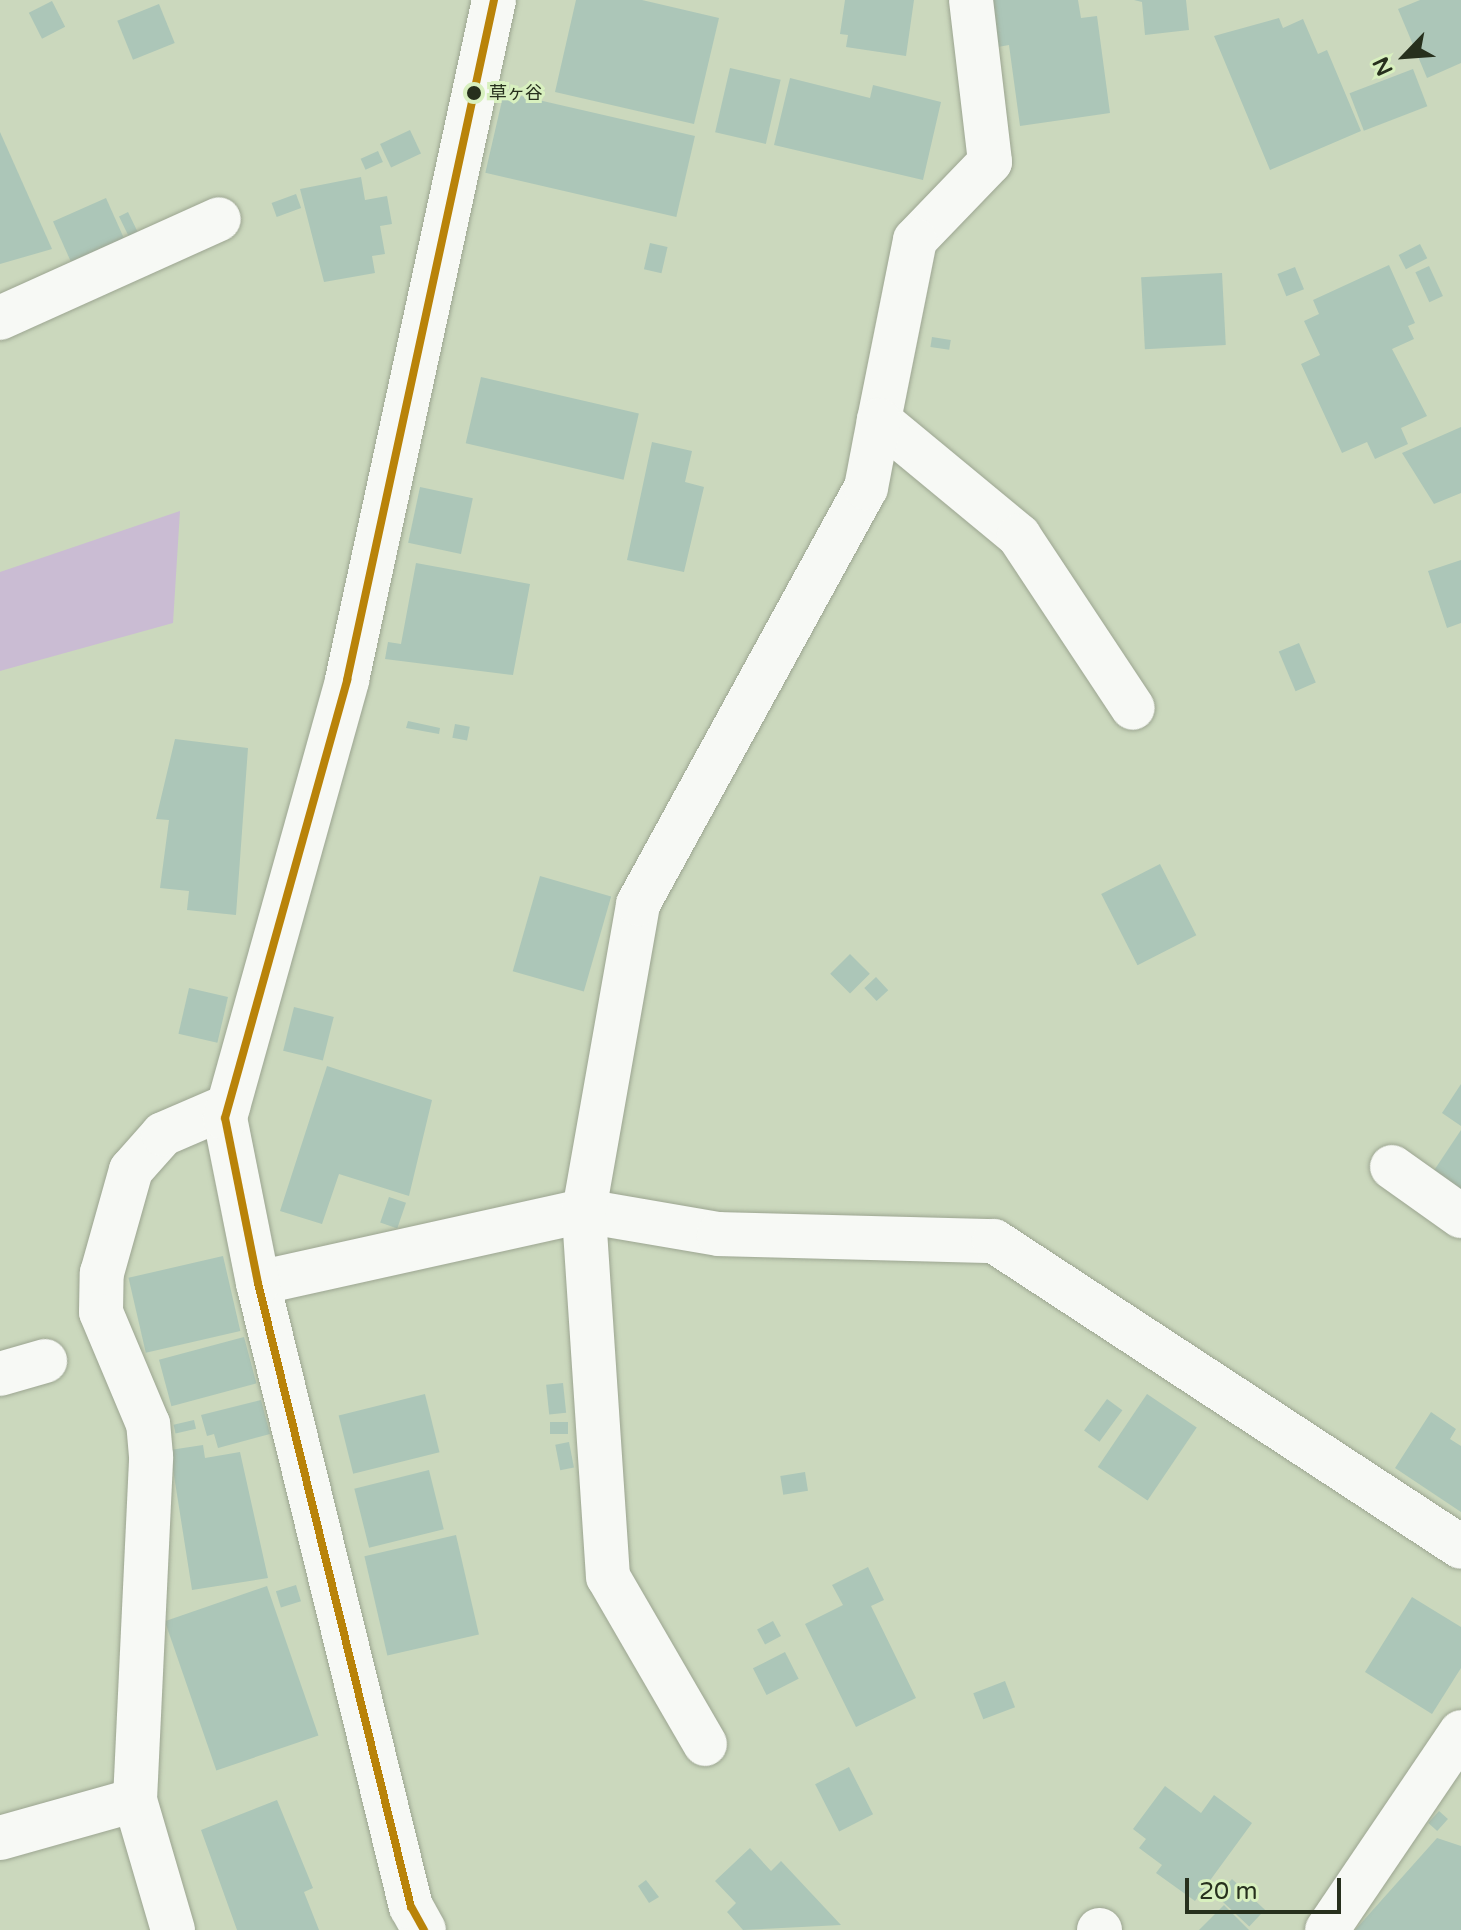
<!DOCTYPE html>
<meta charset="utf-8">
<style>
body{margin:0}
#map{position:relative;width:1461px;height:1930px;overflow:hidden;background:#cbd8bd;font-family:"Varela Round","Noto Sans JP",sans-serif}
div>[style]{position:absolute}
.green>*{inset:0;background:#cabcd3}
.building>*{inset:0;background:#acc6b8;transform-origin:0 0}
.roads{filter:drop-shadow(0 0 2px #9ca591) drop-shadow(0 0 2px #9ca591)}
.street>*{height:44px;margin:-22px;padding:0 22px;transform-origin:22px;border-radius:22px;background:#f7f9f5}
.bus-1>*{height:8px;margin:-4px;padding:0 4px;transform-origin:4px;border-radius:4px;background:#b98309}
.dots>*{width:22px;height:22px;translate:-50% -50%;box-sizing:border-box;border:4px solid #d8f0bf;border-radius:50%}
span{translate:-50% -50%;white-space:nowrap;text-align:center;line-height:1.15;-webkit-text-stroke:6px #d8f0bf;paint-order:stroke}
.bus-label{font-size:18px;color:#27301d}
.left{translate:0 -50%;text-align:left}
.north{position:absolute;left:1365px;top:16px;width:80px;height:80px;-webkit-text-stroke:6px #d8f0bf;paint-order:stroke;rotate:245deg;font-size:22px;font-weight:700;line-height:32px;text-align:center;color:#27301d}
.north::after{content:'';display:block;margin:auto;width:28px;height:36px;background:#27301d;clip-path:polygon(50% 0,100% 100%,50% 72%,0 100%)}
.scale{position:absolute;left:1185px;top:1878px;width:156px;height:36px;box-sizing:border-box;border:4px solid #27301d;border-top:0;padding-left:10px;font-size:24px;line-height:28px;white-space:nowrap;color:#27301d;-webkit-text-stroke:6px #d8f0bf;paint-order:stroke}
</style>
<div id="map">
<div class="green">
<div style="clip-path:polygon(180px 511px,173px 623px,0 671px,0 572px)"></div>
</div>
<div class="building">
<div style="clip-path:polygon(576px 0,642px 0,719px 18px,694px 124px,555px 92px)"></div>
<div style="clip-path:polygon(845px 0,914px 0,906px 56px,846px 47px,848px 35px,840px 34px)"></div>
<div style="clip-path:polygon(991px 0,1078px 0,1081px 18px,1097px 16px,1110px 113px,1020px 126px,1009px 45px,998px 47px)"></div>
<div style="clip-path:polygon(1134px 0,1186px 0,1189px 30px,1145px 35px,1142px 2px)"></div>
<div style="clip-path:polygon(1420px 0,1461px 0,1461px 63px,1427px 78px,1398px 9px)"></div>
<div style="left:52px;top:1px;width:29px;height:26px;rotate:63deg"></div>
<div style="left:159px;top:4px;width:42px;height:45px;rotate:68deg"></div>
<div style="clip-path:polygon(1279px 18px,1283px 28px,1303px 19px,1318px 54px,1327px 50px,1361px 131px,1270px 170px,1214px 36px)"></div>
<div style="left:730px;top:68px;width:52px;height:66px;rotate:13deg"></div>
<div style="left:1413px;top:69px;width:40px;height:68px;rotate:69deg"></div>
<div style="clip-path:polygon(790px 78px,870px 98px,873px 85px,941px 102px,923px 180px,774px 145px)"></div>
<div style="left:504px;top:92px;width:196px;height:83px;rotate:13deg"></div>
<div style="left:410px;top:130px;width:26px;height:33px;rotate:65deg"></div>
<div style="clip-path:polygon(0 132px,52px 249px,0 264px)"></div>
<div style="left:378px;top:151px;width:12px;height:19px;rotate:66deg"></div>
<div style="clip-path:polygon(361px 177px,365px 200px,387px 196px,392px 224px,380px 226px,385px 254px,372px 256px,375px 273px,324px 282px,300px 189px)"></div>
<div style="left:296px;top:194px;width:15px;height:26px;rotate:70deg"></div>
<div style="left:106px;top:198px;width:49px;height:58px;rotate:66deg"></div>
<div style="left:128px;top:212px;width:28px;height:10px;rotate:64deg"></div>
<div style="left:650px;top:243px;width:18px;height:27px;rotate:13deg"></div>
<div style="left:1420px;top:244px;width:16px;height:24px;rotate:63deg"></div>
<div style="clip-path:polygon(1389px 265px,1415px 323px,1408px 326px,1414px 339px,1392px 349px,1427px 416px,1401px 428px,1408px 444px,1375px 459px,1367px 442px,1342px 453px,1301px 364px,1320px 355px,1304px 321px,1319px 314px,1313px 300px)"></div>
<div style="left:1429px;top:266px;width:33px;height:15px;rotate:65deg"></div>
<div style="left:1295px;top:267px;width:24px;height:19px;rotate:68deg"></div>
<div style="left:1222px;top:273px;width:72px;height:81px;rotate:87deg"></div>
<div style="left:932px;top:337px;width:19px;height:10px;rotate:9deg"></div>
<div style="left:481px;top:377px;width:162px;height:68px;rotate:13deg"></div>
<div style="clip-path:polygon(1461px 427px,1461px 493px,1434px 504px,1402px 453px)"></div>
<div style="clip-path:polygon(652px 442px,692px 451px,685px 482px,704px 487px,684px 572px,627px 560px)"></div>
<div style="left:420px;top:487px;width:54px;height:57px;rotate:12deg"></div>
<div style="clip-path:polygon(1461px 560px,1461px 623px,1447px 628px,1428px 571px)"></div>
<div style="clip-path:polygon(416px 563px,530px 584px,513px 675px,385px 659px,388px 642px,401px 644px)"></div>
<div style="left:1299px;top:643px;width:43px;height:22px;rotate:67deg"></div>
<div style="clip-path:polygon(408px 721px,440px 728px,439px 734px,406px 728px)"></div>
<div style="left:455px;top:724px;width:15px;height:14px;rotate:11deg"></div>
<div style="clip-path:polygon(175px 739px,248px 748px,236px 915px,187px 910px,189px 891px,160px 888px,169px 820px,156px 819px)"></div>
<div style="left:1160px;top:864px;width:80px;height:66px;rotate:63deg"></div>
<div style="left:540px;top:876px;width:74px;height:99px;rotate:16deg"></div>
<div style="left:850px;top:954px;width:28px;height:28px;rotate:45deg"></div>
<div style="left:876px;top:977px;width:18px;height:16px;rotate:47deg"></div>
<div style="left:189px;top:988px;width:40px;height:47px;rotate:13deg"></div>
<div style="left:294px;top:1007px;width:41px;height:45px;rotate:14deg"></div>
<div style="clip-path:polygon(327px 1066px,432px 1100px,409px 1196px,339px 1174px,322px 1224px,280px 1211px)"></div>
<div style="clip-path:polygon(1461px 1084px,1461px 1126px,1442px 1113px)"></div>
<div style="clip-path:polygon(1461px 1130px,1461px 1195px,1431px 1175px)"></div>
<div style="left:389px;top:1197px;width:18px;height:27px;rotate:19deg"></div>
<div style="left:223px;top:1256px;width:77px;height:97px;rotate:77deg"></div>
<div style="left:244px;top:1337px;width:48px;height:88px;rotate:75deg"></div>
<div style="left:563px;top:1383px;width:30px;height:17px;rotate:84deg"></div>
<div style="left:425px;top:1394px;width:60px;height:89px;rotate:76deg"></div>
<div style="left:1147px;top:1394px;width:60px;height:88px;rotate:34deg"></div>
<div style="left:1107px;top:1399px;width:19px;height:39px;rotate:36deg"></div>
<div style="clip-path:polygon(261px 1400px,270px 1434px,218px 1448px,214px 1434px,207px 1436px,201px 1415px)"></div>
<div style="clip-path:polygon(1431px 1412px,1456px 1429px,1450px 1439px,1461px 1446px,1461px 1512px,1395px 1468px)"></div>
<div style="left:194px;top:1420px;width:9px;height:21px;rotate:77deg"></div>
<div style="left:568px;top:1422px;width:12px;height:18px;rotate:90deg"></div>
<div style="left:569px;top:1442px;width:26px;height:14px;rotate:79deg"></div>
<div style="clip-path:polygon(203px 1445px,205px 1458px,240px 1452px,268px 1578px,192px 1590px,170px 1450px)"></div>
<div style="left:429px;top:1470px;width:61px;height:77px;rotate:76deg"></div>
<div style="left:805px;top:1472px;width:19px;height:25px;rotate:81deg"></div>
<div style="left:456px;top:1535px;width:102px;height:94px;rotate:77deg"></div>
<div style="clip-path:polygon(868px 1567px,884px 1600px,871px 1606px,916px 1698px,856px 1727px,805px 1624px,843px 1605px,832px 1585px)"></div>
<div style="left:296px;top:1585px;width:17px;height:21px;rotate:73deg"></div>
<div style="left:267px;top:1586px;width:158px;height:108px;rotate:71deg"></div>
<div style="clip-path:polygon(1412px 1597px,1461px 1627px,1461px 1668px,1432px 1714px,1365px 1672px)"></div>
<div style="left:773px;top:1621px;width:17px;height:18px;rotate:62deg"></div>
<div style="left:785px;top:1652px;width:30px;height:36px;rotate:63deg"></div>
<div style="left:1005px;top:1681px;width:28px;height:34px;rotate:69deg"></div>
<div style="left:849px;top:1767px;width:53px;height:38px;rotate:63deg"></div>
<div style="clip-path:polygon(1165px 1786px,1201px 1813px,1214px 1795px,1252px 1823px,1195px 1901px,1156px 1873px,1162px 1865px,1139px 1848px,1146px 1839px,1133px 1829px)"></div>
<div style="clip-path:polygon(277px 1800px,313px 1888px,304px 1892px,319px 1930px,237px 1930px,201px 1830px)"></div>
<div style="left:1439px;top:1811px;width:12px;height:16px;rotate:42deg"></div>
<div style="clip-path:polygon(1437px 1838px,1461px 1846px,1461px 1930px,1355px 1930px)"></div>
<div style="clip-path:polygon(750px 1848px,771px 1871px,781px 1861px,841px 1925px,743px 1930px,727px 1912px,736px 1903px,715px 1881px)"></div>
<div style="left:1232px;top:1879px;width:45px;height:23px;rotate:43deg"></div>
<div style="clip-path:polygon(646px 1880px,659px 1897px,649px 1903px,638px 1886px)"></div>
<div style="clip-path:polygon(1224px 1905px,1249px 1930px,1199px 1930px)"></div>
</div>
<div class="roads">
<div class="street">
<div style="left:971px;top:0;width:163px;rotate:83.3deg"></div>
<div style="left:990px;top:162px;width:108px;rotate:133.9deg"></div>
<div style="left:915px;top:240px;width:184px;rotate:101.3deg"></div>
<div style="left:879px;top:420px;width:182px;rotate:39.6deg"></div>
<div style="left:1019px;top:536px;width:206px;rotate:56.5deg"></div>
<div style="left:0;top:318px;width:240px;rotate:-24.3deg"></div>
<div style="left:1392px;top:1167px;width:85px;rotate:35.4deg"></div>
<div style="left:258px;top:1283px;width:334px;rotate:-12.5deg"></div>
<div style="left:584px;top:1211px;width:137px;rotate:9.7deg"></div>
<div style="left:719px;top:1234px;width:275px;rotate:1.5deg"></div>
<div style="left:994px;top:1241px;width:558px;rotate:33.23deg"></div>
<div style="left:0;top:1374px;width:47px;rotate:-16.1deg"></div>
<div style="left:705px;top:1744px;width:193px;rotate:-120.1deg"></div>
<div style="left:608px;top:1577px;width:367px;rotate:-93.8deg"></div>
<div style="left:584px;top:1211px;width:312px;rotate:-80deg"></div>
<div style="left:638px;top:904px;width:474px;rotate:-61.3deg"></div>
<div style="left:866px;top:488px;width:69px;rotate:-79.2deg"></div>
<div style="left:0;top:1838px;width:140px;rotate:-15.7deg"></div>
<div style="left:173px;top:1930px;width:135px;rotate:-106.3deg"></div>
<div style="left:135px;top:1800px;width:344px;rotate:-87.3deg"></div>
<div style="left:151px;top:1456px;width:32px;rotate:-95deg"></div>
<div style="left:148px;top:1424px;width:121px;rotate:-112.8deg"></div>
<div style="left:101px;top:1312px;width:39px;rotate:-89deg"></div>
<div style="left:102px;top:1273px;width:107px;rotate:-74.3deg"></div>
<div style="left:131px;top:1170px;width:48px;rotate:-48.4deg"></div>
<div style="left:163px;top:1134px;width:71px;rotate:-23.3deg"></div>
<div style="left:424px;top:1930px;width:26px;rotate:-119deg"></div>
<div style="left:411px;top:1907px;width:642px;rotate:-103.78deg"></div>
<div style="left:258px;top:1283px;width:168px;rotate:-101.3deg"></div>
<div style="left:225px;top:1118px;width:455px;rotate:-74.4deg"></div>
<div style="left:347px;top:680px;width:696px;rotate:-77.8deg"></div>
<div style="left:1099px;top:1930px;width:1px"></div>
<div style="left:1327px;top:1930px;width:239px;rotate:-55.9deg"></div>
</div>
</div>
<div class="bus-1">
<div style="left:424px;top:1930px;width:26px;rotate:-119deg"></div>
<div style="left:411px;top:1907px;width:642px;rotate:-103.78deg"></div>
<div style="left:258px;top:1283px;width:168px;rotate:-101.3deg"></div>
<div style="left:225px;top:1118px;width:455px;rotate:-74.4deg"></div>
<div style="left:347px;top:680px;width:696px;rotate:-77.8deg"></div>
</div>
<div class="dots">
<div style="left:474px;top:93px;background:#27301d"></div>
</div>
<div class="bus-label">
<span class="left" style="left:489px;top:93px">草ヶ谷</span>
</div>
<div class="north">N</div>
<div class="scale">20 m</div>
</div>
